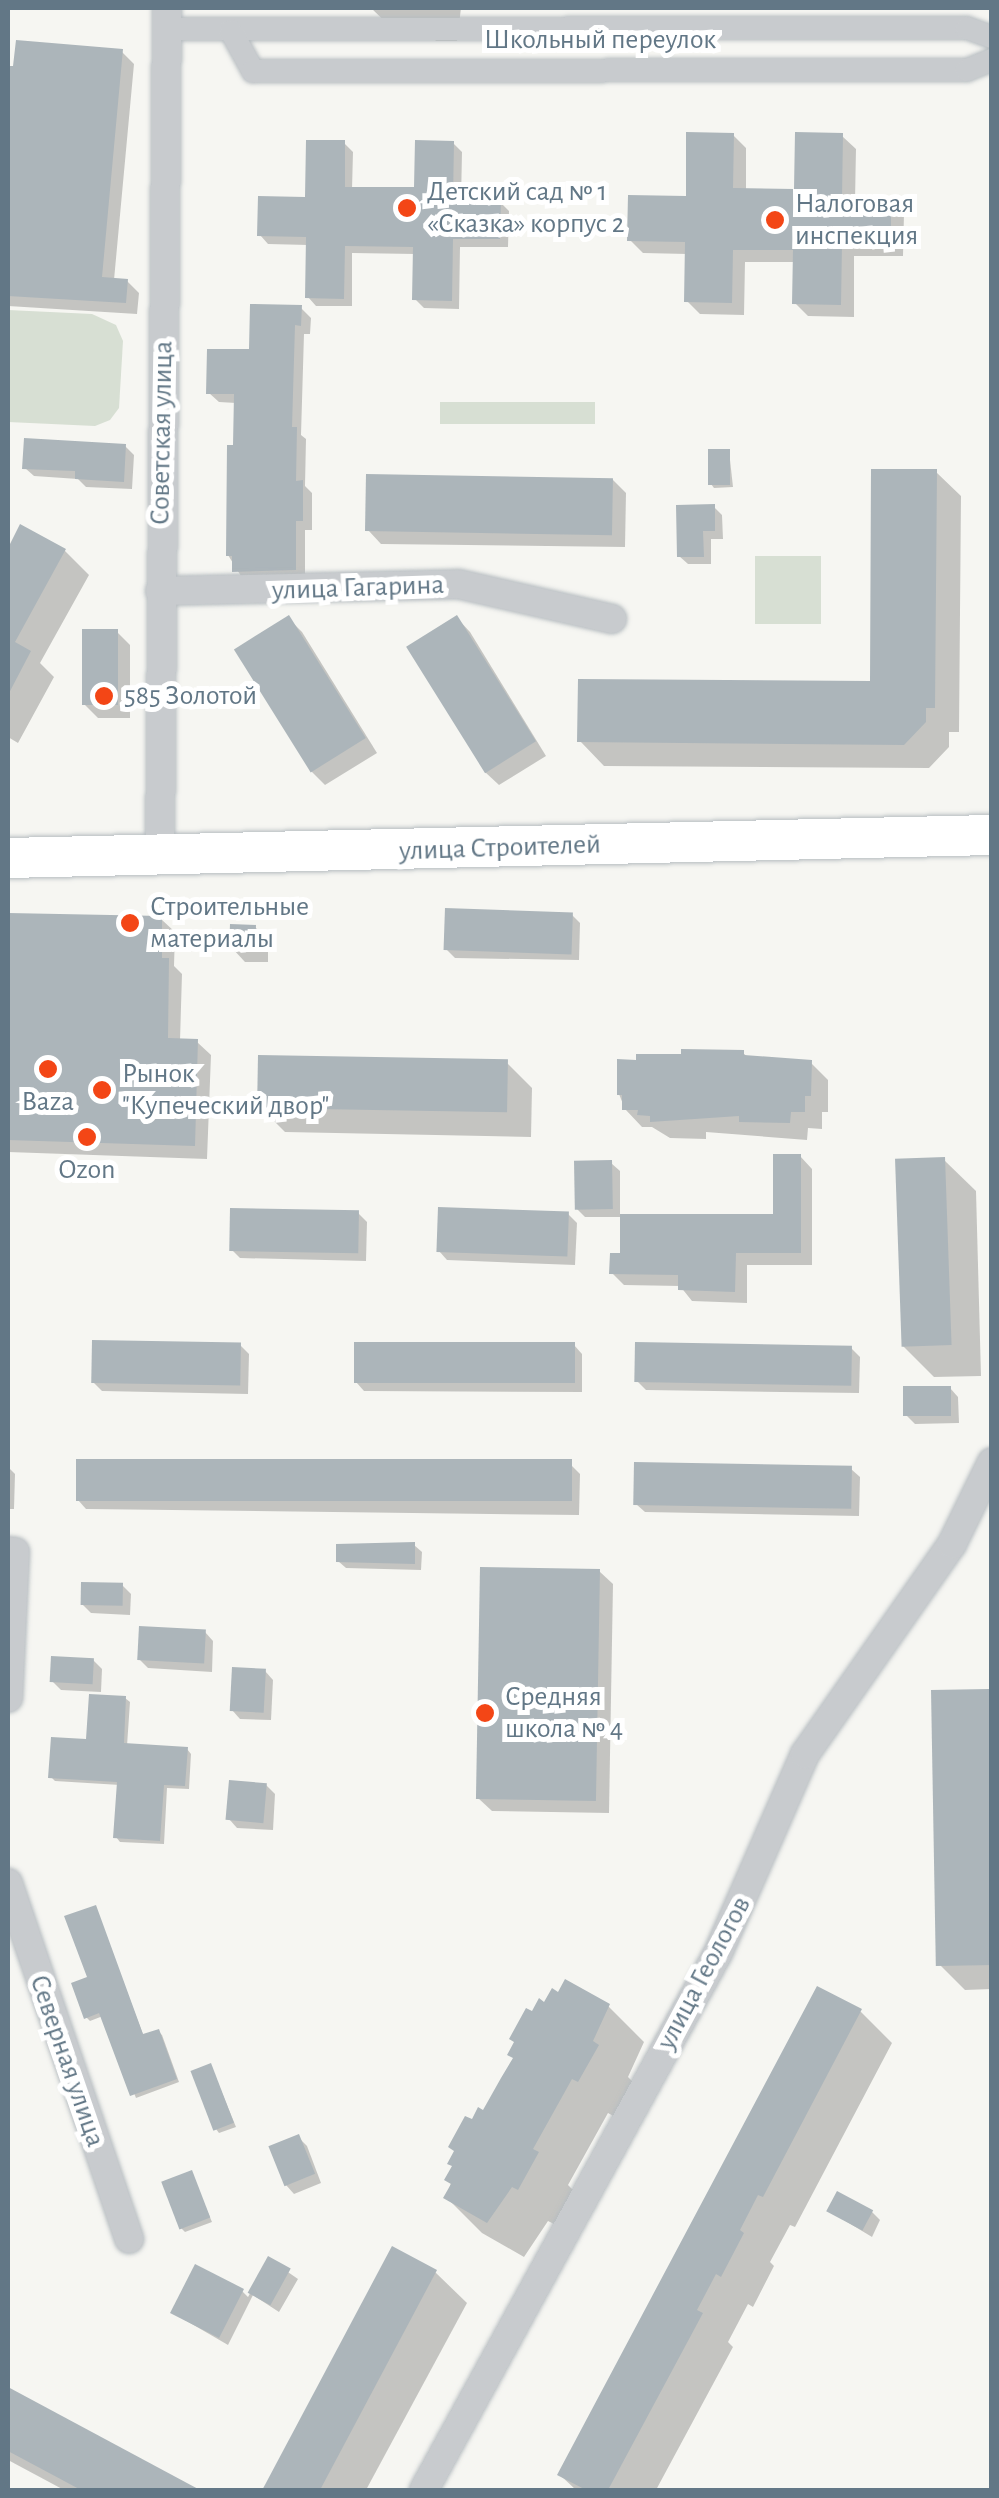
<!DOCTYPE html>
<meta charset="utf-8">
<style>
body{margin:0}
#map{position:relative;width:999px;height:2498px;overflow:hidden;background:#f6f6f2;font-family:"Alegreya Sans",sans-serif}
div>[style]{position:absolute}
.green>*{inset:0;background:#d7dfd3;transform-origin:0 0}
.shadow>*{inset:0;background:#0003}
.building>*{inset:0;background:#acb5ba;transform-origin:0 0}
.roads{filter:drop-shadow(0 0 2px #b7bdc1) drop-shadow(0 0 2px #b7bdc1)}
.pedestrian>*{height:22px;margin:-11px;padding:0 11px;transform-origin:11px;border-radius:11px;background:#c8cbce}
.minor>*{height:28px;margin:-14px;padding:0 14px;transform-origin:14px;border-radius:14px;background:#c8cbce}
.secondary>*{height:40px;margin:-20px;padding:0 20px;transform-origin:20px;border-radius:20px;background:#fff}
.dots>*{width:28px;height:28px;translate:-50% -50%;box-sizing:border-box;border:5px solid #fff;border-radius:50%}
span{translate:-50% -50%;white-space:nowrap;text-align:center;line-height:1.15;-webkit-text-stroke:10px #fff;paint-order:stroke}
.street-label{font-size:28px;color:#627786}
.poi-label{font-size:28px;color:#627786}
.left{translate:0 -50%;text-align:left}
.frame{position:absolute;inset:0;border:10px solid #627786;pointer-events:none}
</style>
<div id="map">
<div class="green">
<div style="clip-path:polygon(8px 310px,92px 314px,116px 325px,123px 341px,119px 408px,110px 420px,95px 426px,8px 422px)"></div>
<div style="left:440px;top:402px;width:155px;height:22px"></div>
<div style="left:755px;top:556px;width:66px;height:68px"></div>
</div>
<div class="shadow">
<div style="clip-path:polygon(371px 8px,461px 8px,457px 41px,436px 41px,430px 34px,398px 34px)"></div>
<div style="clip-path:polygon(122px 52px,134px 64px,114px 280px,127px 281px,139px 293px,137px 314px,8px 306px,8px 68px)"></div>
<div style="clip-path:polygon(733px 135px,746px 148px,746px 191px,796px 192px,842px 136px,856px 149px,855px 201px,890px 201px,904px 214px,903px 256px,854px 256px,854px 317px,808px 316px,795px 303px,795px 262px,745px 262px,744px 315px,700px 314px,687px 301px,687px 254px,643px 253px,630px 240px,688px 199px)"></div>
<div style="clip-path:polygon(344px 143px,353px 152px,352px 190px,417px 190px,453px 143px,462px 152px,461px 202px,500px 202px,509px 211px,508px 247px,460px 247px,459px 309px,424px 308px,415px 299px,415px 254px,352px 253px,352px 306px,316px 306px,308px 297px,308px 245px,268px 244px,260px 235px,308px 200px)"></div>
<div style="clip-path:polygon(301px 308px,311px 318px,310px 334px,304px 334px,301px 435px,306px 439px,305px 486px,312px 493px,312px 530px,305px 530px,305px 579px,244px 581px,228px 555px,236px 403px,219px 402px,209px 393px)"></div>
<div style="clip-path:polygon(125px 446px,134px 455px,132px 489px,86px 487px,78px 479px,34px 476px,25px 468px)"></div>
<div style="clip-path:polygon(729px 451px,733px 487px,714px 488px,711px 484px)"></div>
<div style="clip-path:polygon(936px 472px,961px 496px,959px 732px,949px 732px,949px 747px,929px 768px,604px 766px,580px 741px,872px 683px)"></div>
<div style="clip-path:polygon(612px 479px,626px 493px,625px 547px,381px 544px,368px 530px)"></div>
<div style="clip-path:polygon(714px 507px,722px 515px,723px 539px,711px 539px,711px 564px,688px 564px,679px 556px)"></div>
<div style="clip-path:polygon(21px 527px,65px 551px,89px 575px,40px 663px,54px 677px,18px 743px,8px 737px,8px 553px)"></div>
<div style="clip-path:polygon(457px 618px,470px 632px,546px 756px,499px 785px,485px 772px,409px 648px)"></div>
<div style="clip-path:polygon(289px 619px,302px 632px,377px 753px,325px 785px,312px 772px)"></div>
<div style="clip-path:polygon(117px 632px,130px 645px,130px 718px,98px 718px,84px 704px)"></div>
<div style="clip-path:polygon(571px 914px,580px 923px,579px 960px,455px 958px,446px 949px)"></div>
<div style="clip-path:polygon(8px 915px,161px 919px,175px 932px,174px 966px,182px 974px,180px 1041px,197px 1042px,211px 1055px,207px 1159px,8px 1152px)"></div>
<div style="clip-path:polygon(255px 927px,268px 941px,268px 962px,245px 962px,232px 948px)"></div>
<div style="clip-path:polygon(743px 1053px,749px 1058px,810px 1062px,828px 1080px,828px 1112px,822px 1112px,822px 1129px,808px 1128px,807px 1140px,706px 1132px,706px 1139px,670px 1138px,652px 1127px,642px 1127px,625px 1109px,619px 1094px)"></div>
<div style="clip-path:polygon(507px 1063px,532px 1088px,531px 1137px,285px 1132px,260px 1107px)"></div>
<div style="clip-path:polygon(800px 1156px,812px 1169px,812px 1265px,747px 1265px,747px 1303px,692px 1301px,680px 1286px,624px 1285px,612px 1273px,623px 1256px,623px 1217px,585px 1217px,577px 1209px,611px 1163px,620px 1171px,620px 1216px,775px 1216px)"></div>
<div style="clip-path:polygon(944px 1160px,976px 1191px,981px 1376px,934px 1377px,902px 1345px)"></div>
<div style="clip-path:polygon(358px 1213px,367px 1222px,366px 1261px,240px 1258px,232px 1250px)"></div>
<div style="clip-path:polygon(568px 1214px,577px 1223px,575px 1265px,447px 1260px,439px 1251px)"></div>
<div style="clip-path:polygon(240px 1345px,249px 1354px,248px 1394px,102px 1391px,93px 1382px)"></div>
<div style="clip-path:polygon(574px 1345px,582px 1354px,582px 1392px,364px 1391px,356px 1382px)"></div>
<div style="clip-path:polygon(851px 1348px,860px 1357px,859px 1393px,646px 1390px,637px 1381px)"></div>
<div style="clip-path:polygon(950px 1388px,958px 1397px,959px 1423px,915px 1424px,906px 1415px)"></div>
<div style="clip-path:polygon(571px 1465px,580px 1474px,579px 1515px,86px 1509px,78px 1500px)"></div>
<div style="clip-path:polygon(8px 1467px,15px 1474px,14px 1509px,8px 1509px)"></div>
<div style="clip-path:polygon(851px 1469px,860px 1477px,859px 1516px,645px 1512px,636px 1504px)"></div>
<div style="clip-path:polygon(414px 1545px,422px 1552px,421px 1570px,346px 1568px,338px 1561px)"></div>
<div style="clip-path:polygon(599px 1571px,613px 1584px,609px 1813px,492px 1811px,478px 1798px)"></div>
<div style="clip-path:polygon(122px 1585px,131px 1594px,130px 1615px,91px 1613px,82px 1604px)"></div>
<div style="clip-path:polygon(205px 1632px,213px 1641px,212px 1672px,148px 1668px,139px 1659px)"></div>
<div style="clip-path:polygon(93px 1660px,102px 1669px,101px 1692px,61px 1690px,52px 1681px)"></div>
<div style="clip-path:polygon(265px 1671px,273px 1680px,271px 1720px,240px 1719px,232px 1710px)"></div>
<div style="clip-path:polygon(988px 1691px,992px 1989px,965px 1990px,940px 1965px)"></div>
<div style="clip-path:polygon(125px 1698px,130px 1702px,127px 1746px,187px 1749px,191px 1754px,189px 1789px,167px 1788px,164px 1844px,120px 1842px,116px 1837px,120px 1785px,55px 1781px,51px 1777px)"></div>
<div style="clip-path:polygon(266px 1785px,275px 1794px,273px 1830px,237px 1828px,229px 1819px)"></div>
<div style="clip-path:polygon(95px 1908px,144px 2037px,159px 2032px,162px 2035px,179px 2082px,136px 2098px,103px 2016px,90px 2021px,86px 2017px)"></div>
<div style="clip-path:polygon(818px 1989px,861px 2012px,892px 2043px,795px 2227px,790px 2225px,770px 2262px,774px 2266px,753px 2307px,748px 2304px,728px 2342px,733px 2347px,656px 2490px,576px 2490px,560px 2475px)"></div>
<div style="clip-path:polygon(608px 2006px,644px 2042px,628px 2077px,634px 2083px,615px 2117px,608px 2113px,568px 2185px,573px 2190px,554px 2224px,548px 2221px,524px 2257px,482px 2233px,446px 2197px,473px 2123px)"></div>
<div style="clip-path:polygon(211px 2066px,236px 2127px,219px 2133px,216px 2129px)"></div>
<div style="clip-path:polygon(298px 2137px,307px 2146px,321px 2183px,294px 2194px,286px 2185px)"></div>
<div style="clip-path:polygon(191px 2173px,212px 2222px,185px 2232px,181px 2228px)"></div>
<div style="clip-path:polygon(829px 2211px,872px 2212px,880px 2220px,872px 2237px)"></div>
<div style="clip-path:polygon(393px 2249px,435px 2272px,467px 2303px,366px 2490px,264px 2490px)"></div>
<div style="clip-path:polygon(269px 2259px,298px 2279px,279px 2312px,253px 2295px,228px 2345px,173px 2313px,242px 2291px,248px 2297px)"></div>
<div style="clip-path:polygon(8px 2389px,195px 2490px,64px 2490px,8px 2460px)"></div>
</div>
<div class="building">
<div style="clip-path:polygon(16px 40px,123px 49px,102px 277px,128px 279px,126px 303px,8px 296px,8px 66px,13px 66px)"></div>
<div style="clip-path:polygon(686px 132px,734px 133px,733px 188px,794px 189px,795px 132px,843px 133px,842px 198px,891px 199px,891px 244px,842px 244px,841px 305px,792px 304px,793px 250px,733px 250px,732px 303px,684px 302px,685px 242px,627px 241px,628px 195px,686px 196px)"></div>
<div style="clip-path:polygon(306px 140px,345px 140px,345px 187px,414px 187px,415px 140px,454px 141px,453px 199px,501px 200px,500px 239px,453px 239px,452px 301px,412px 300px,413px 247px,345px 246px,344px 299px,305px 298px,306px 237px,257px 236px,258px 196px,305px 197px)"></div>
<div style="clip-path:polygon(250px 304px,302px 305px,301px 326px,295px 325px,292px 427px,297px 427px,296px 481px,303px 480px,303px 521px,296px 521px,296px 570px,232px 572px,232px 556px,226px 556px,227px 445px,233px 445px,234px 394px,206px 394px,207px 349px,249px 349px)"></div>
<div style="clip-path:polygon(24px 438px,126px 444px,124px 482px,75px 479px,75px 471px,22px 469px)"></div>
<div style="left:708px;top:449px;width:22px;height:36px"></div>
<div style="clip-path:polygon(871px 469px,937px 469px,935px 708px,926px 708px,926px 722px,904px 745px,577px 742px,578px 679px,870px 681px)"></div>
<div style="left:366px;top:474px;width:247px;height:57px;rotate:1deg"></div>
<div style="clip-path:polygon(715px 504px,715px 531px,703px 531px,704px 557px,677px 557px,676px 505px)"></div>
<div style="clip-path:polygon(20px 524px,66px 549px,15px 642px,31px 651px,8px 695px,8px 548px)"></div>
<div style="left:289px;top:615px;width:145px;height:65px;rotate:58deg"></div>
<div style="left:457px;top:615px;width:149px;height:60px;rotate:58deg"></div>
<div style="left:82px;top:629px;width:36px;height:76px"></div>
<div style="left:445px;top:908px;width:128px;height:42px;rotate:2deg"></div>
<div style="clip-path:polygon(8px 913px,162px 916px,162px 958px,169px 958px,168px 1038px,198px 1039px,195px 1146px,8px 1140px)"></div>
<div style="left:230px;top:924px;width:26px;height:25px;rotate:2deg"></div>
<div style="clip-path:polygon(681px 1049px,744px 1050px,744px 1055px,812px 1060px,811px 1096px,805px 1096px,805px 1112px,791px 1112px,790px 1123px,739px 1122px,739px 1116px,650px 1122px,650px 1116px,637px 1115px,638px 1110px,622px 1110px,622px 1095px,617px 1095px,617px 1059px,636px 1060px,636px 1054px,681px 1054px)"></div>
<div style="left:258px;top:1055px;width:250px;height:53px;rotate:1deg"></div>
<div style="clip-path:polygon(773px 1154px,801px 1154px,801px 1253px,736px 1253px,735px 1292px,678px 1290px,678px 1275px,609px 1274px,610px 1253px,620px 1253px,620px 1214px,773px 1214px)"></div>
<div style="left:945px;top:1157px;width:188px;height:50px;rotate:88deg"></div>
<div style="left:612px;top:1160px;width:49px;height:38px;rotate:89deg"></div>
<div style="left:438px;top:1207px;width:131px;height:45px;rotate:2deg"></div>
<div style="left:230px;top:1208px;width:129px;height:43px;rotate:1deg"></div>
<div style="left:92px;top:1340px;width:149px;height:43px;rotate:1deg"></div>
<div style="left:354px;top:1342px;width:221px;height:41px"></div>
<div style="left:635px;top:1342px;width:217px;height:40px;rotate:1deg"></div>
<div style="left:903px;top:1386px;width:48px;height:30px"></div>
<div style="left:76px;top:1459px;width:496px;height:42px"></div>
<div style="left:634px;top:1462px;width:218px;height:43px;rotate:1deg"></div>
<div style="clip-path:polygon(415px 1542px,415px 1564px,336px 1562px,336px 1544px)"></div>
<div style="left:480px;top:1567px;width:120px;height:232px;rotate:1deg"></div>
<div style="left:81px;top:1582px;width:42px;height:23px;rotate:1deg"></div>
<div style="left:139px;top:1626px;width:67px;height:34px;rotate:3deg"></div>
<div style="left:51px;top:1656px;width:43px;height:26px;rotate:3deg"></div>
<div style="left:232px;top:1667px;width:34px;height:44px;rotate:3deg"></div>
<div style="left:989px;top:1689px;width:276px;height:58px;rotate:89deg"></div>
<div style="clip-path:polygon(89px 1694px,126px 1696px,124px 1743px,188px 1747px,185px 1786px,164px 1785px,160px 1841px,113px 1838px,117px 1782px,48px 1778px,51px 1737px,86px 1739px)"></div>
<div style="left:229px;top:1780px;width:38px;height:40px;rotate:5deg"></div>
<div style="clip-path:polygon(96px 1905px,143px 2034px,159px 2029px,177px 2079px,130px 2096px,99px 2013px,84px 2019px,71px 1983px,87px 1977px,64px 1916px)"></div>
<div style="clip-path:polygon(565px 1979px,610px 2004px,593px 2041px,599px 2045px,578px 2082px,572px 2079px,533px 2149px,539px 2152px,518px 2190px,512px 2187px,487px 2223px,443px 2198px,451px 2184px,444px 2180px,452px 2166px,447px 2164px,454px 2151px,448px 2147px,465px 2116px,472px 2119px,478px 2107px,483px 2110px,501px 2078px,513px 2058px,507px 2055px,514px 2042px,509px 2039px,526px 2008px,532px 2011px,539px 1998px,544px 2002px,552px 1988px,558px 1992px)"></div>
<div style="clip-path:polygon(817px 1986px,862px 2009px,763px 2197px,758px 2195px,740px 2230px,744px 2233px,721px 2277px,716px 2274px,697px 2310px,703px 2313px,608px 2490px,586px 2490px,557px 2475px)"></div>
<div style="left:211px;top:2063px;width:64px;height:22px;rotate:69deg"></div>
<div style="left:299px;top:2134px;width:43px;height:33px;rotate:68deg"></div>
<div style="left:192px;top:2170px;width:51px;height:33px;rotate:69deg"></div>
<div style="left:837px;top:2191px;width:41px;height:23px;rotate:28deg"></div>
<div style="left:392px;top:2246px;width:51px;height:277px;rotate:28deg"></div>
<div style="left:268px;top:2256px;width:26px;height:42px;rotate:29deg"></div>
<div style="left:195px;top:2264px;width:55px;height:55px;rotate:27deg"></div>
<div style="clip-path:polygon(8px 2387px,200px 2490px,81px 2490px,8px 2451px)"></div>
</div>
<div class="roads">
<div class="pedestrian">
<div style="left:167px;top:29px;width:800px;rotate:-0.07deg"></div>
<div style="left:967px;top:28px;width:27px;rotate:20deg"></div>
<div style="left:231px;top:31px;width:46px;rotate:61.2deg"></div>
<div style="left:253px;top:71px;width:714px;rotate:-0.08deg"></div>
<div style="left:967px;top:70px;width:27px;rotate:-22deg"></div>
</div>
<div class="minor">
<div style="left:160px;top:591px;width:298px;rotate:-1.3deg"></div>
<div style="left:458px;top:584px;width:158px;rotate:12.8deg"></div>
<div style="left:160px;top:858px;width:850px;rotate:-89.53deg"></div>
<div style="left:8px;top:1551px;width:7px;rotate:8deg"></div>
<div style="left:15px;top:1552px;width:146px;rotate:92.7deg"></div>
<div style="left:8px;top:1883px;width:376px;rotate:71.2deg"></div>
<div style="left:424px;top:2490px;width:612px;rotate:-61.3deg"></div>
<div style="left:718px;top:1953px;width:217px;rotate:-66.4deg"></div>
<div style="left:805px;top:1754px;width:256px;rotate:-55deg"></div>
<div style="left:952px;top:1544px;width:91px;rotate:-64deg"></div>
</div>
<div class="secondary">
<div style="left:8px;top:858px;width:984px;rotate:-1.34deg"></div>
</div>
</div>
<div class="dots">
<div style="left:407px;top:208px;background:#f34616"></div>
<div style="left:775px;top:220px;background:#f34616"></div>
<div style="left:104px;top:696px;background:#f34616"></div>
<div style="left:130px;top:923px;background:#f34616"></div>
<div style="left:48px;top:1069px;background:#f34616"></div>
<div style="left:102px;top:1090px;background:#f34616"></div>
<div style="left:87px;top:1137px;background:#f34616"></div>
<div style="left:485px;top:1713px;background:#f34616"></div>
</div>
<div class="street-label">
<span style="left:600px;top:40px">Школьный переулок</span>
<span style="left:162px;top:433px;rotate:-89deg">Советская улица</span>
<span style="left:358px;top:588px;rotate:-2deg">улица Гагарина</span>
<span style="left:500px;top:848px;rotate:-2deg">улица Строителей</span>
<span style="left:704px;top:1973px;rotate:-62deg">улица Геологов</span>
<span style="left:67px;top:2061px;rotate:71deg">Северная улица</span>
</div>
<div class="poi-label">
<span class="left" style="left:427px;top:208px">Детский сад № 1<br>«Сказка» корпус 2</span>
<span class="left" style="left:795px;top:220px">Налоговая<br>инспекция</span>
<span class="left" style="left:124px;top:696px">585 Золотой</span>
<span class="left" style="left:150px;top:923px">Строительные<br>материалы</span>
<span class="left" style="left:122px;top:1090px">Рынок<br>"Купеческий двор"</span>
<span style="left:48px;top:1102px">Baza</span>
<span style="left:87px;top:1170px">Ozon</span>
<span class="left" style="left:505px;top:1713px">Средняя<br>школа № 4</span>
</div>
<div class="frame"></div>
</div>
